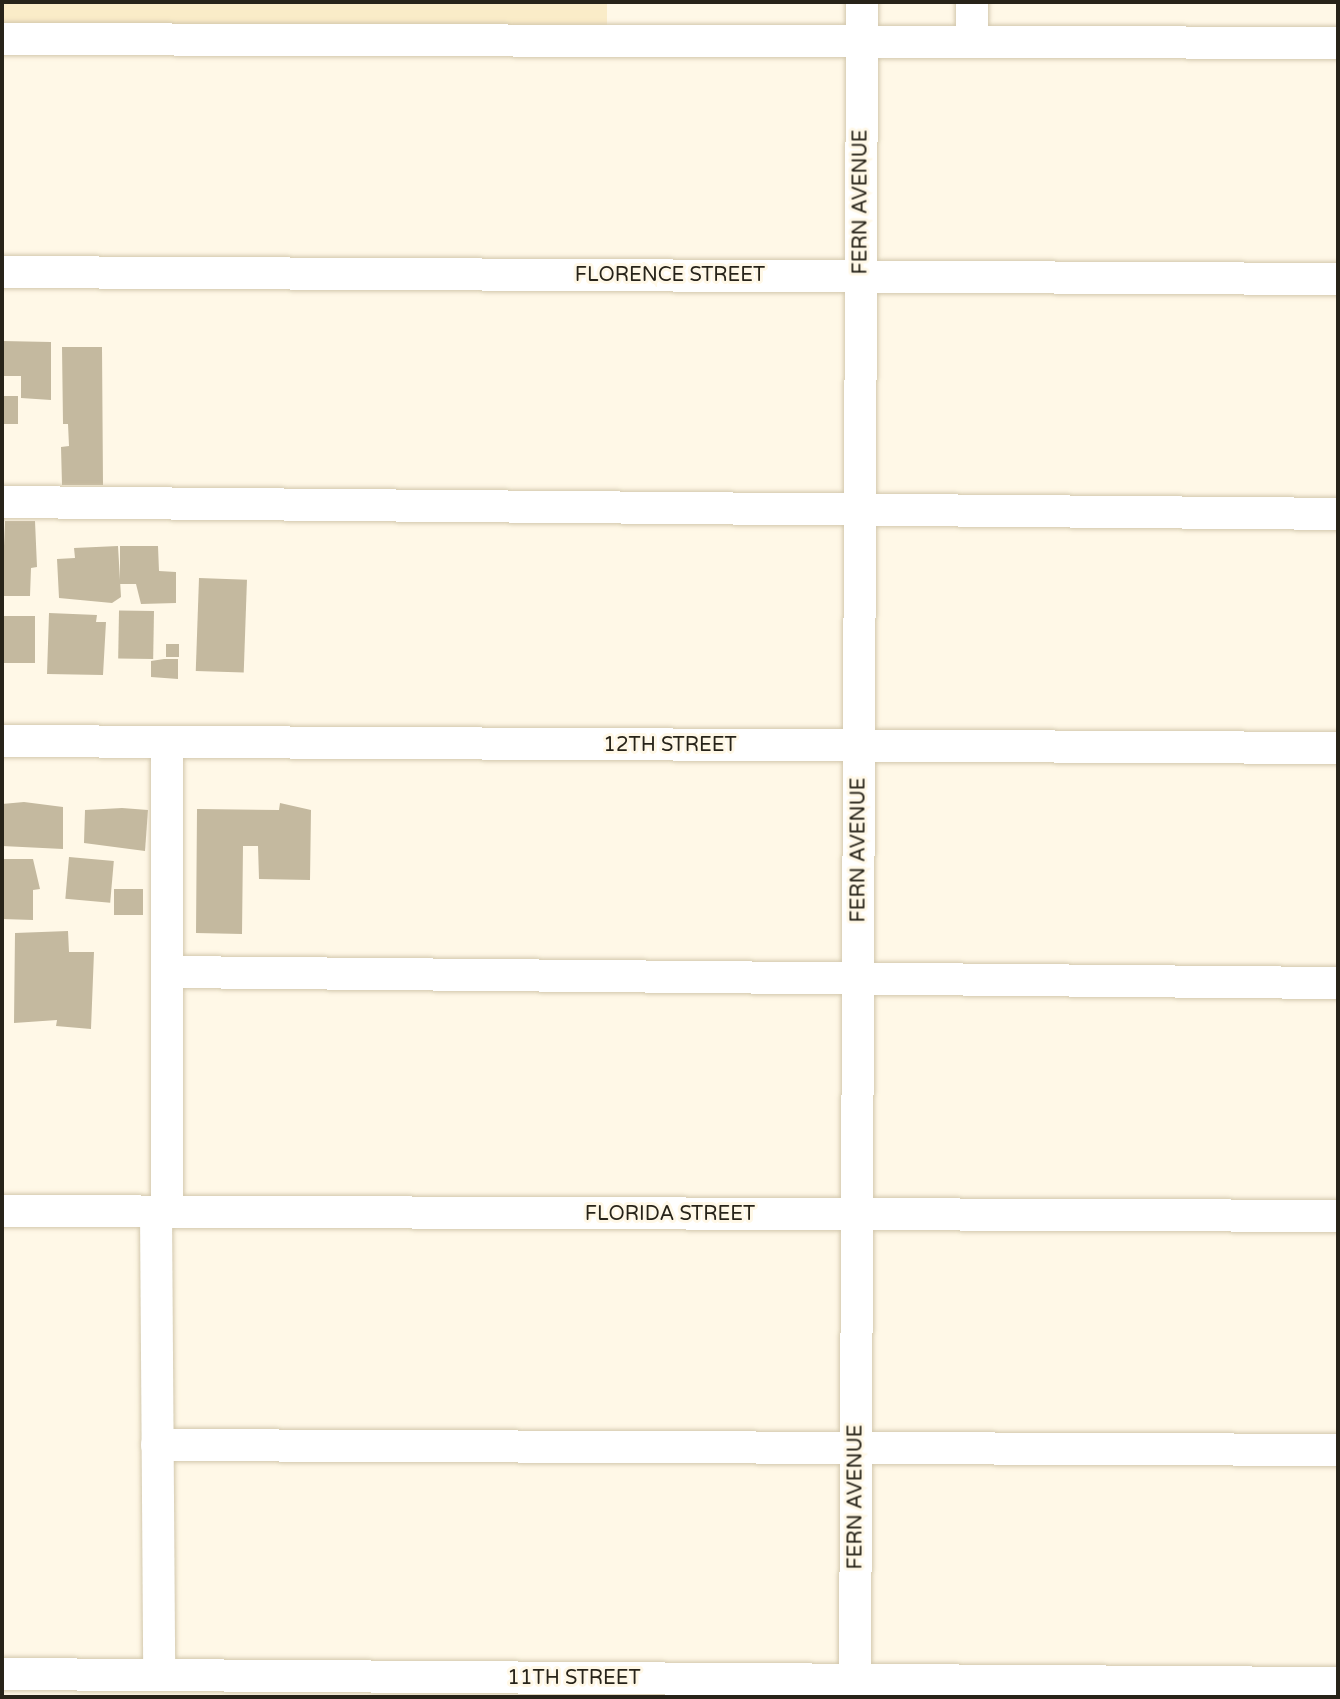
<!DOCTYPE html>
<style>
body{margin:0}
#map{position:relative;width:1340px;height:1699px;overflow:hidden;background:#fff8e7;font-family:"Varela Round",sans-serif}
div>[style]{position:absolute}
.built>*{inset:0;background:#faecc8}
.building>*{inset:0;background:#c4b99f;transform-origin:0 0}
.roads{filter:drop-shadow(0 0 2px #d3c8ad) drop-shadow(0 0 2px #d3c8ad)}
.minor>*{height:32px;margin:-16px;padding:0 16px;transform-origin:16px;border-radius:16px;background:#fff}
span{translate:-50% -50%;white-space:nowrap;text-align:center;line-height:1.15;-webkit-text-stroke:6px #fff8e7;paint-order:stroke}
.street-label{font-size:20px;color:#272319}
.frame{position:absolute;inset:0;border:4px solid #272319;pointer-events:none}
</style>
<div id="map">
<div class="built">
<div style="clip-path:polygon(2px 2px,607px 2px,607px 33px,2px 24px)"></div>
</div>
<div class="building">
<div style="clip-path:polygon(2px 341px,51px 342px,51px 400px,21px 398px,21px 376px,2px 376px)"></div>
<div style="clip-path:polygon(62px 347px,102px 347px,103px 485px,62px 485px,61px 447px,69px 446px,68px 424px,63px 424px)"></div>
<div style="left:2px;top:396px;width:16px;height:28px"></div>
<div style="clip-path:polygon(5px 521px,35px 521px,37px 567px,31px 568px,30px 596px,2px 596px)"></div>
<div style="clip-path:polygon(118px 546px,121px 597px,112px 603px,59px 598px,57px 559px,75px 558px,74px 548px)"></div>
<div style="clip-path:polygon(120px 546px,158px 546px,159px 571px,176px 572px,176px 603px,141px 604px,136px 584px,120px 584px)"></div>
<div style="left:199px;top:578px;width:48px;height:93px;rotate:2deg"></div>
<div style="left:154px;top:611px;width:48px;height:35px;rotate:91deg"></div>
<div style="clip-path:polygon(49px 613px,97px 615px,96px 622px,106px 622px,103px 675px,47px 674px)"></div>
<div style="left:2px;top:616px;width:33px;height:47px"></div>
<div style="left:166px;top:644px;width:13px;height:13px"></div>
<div style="clip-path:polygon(164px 659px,178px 659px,178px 679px,151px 677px,151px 661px)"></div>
<div style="clip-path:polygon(24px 802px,63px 807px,63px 849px,2px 846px,2px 804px)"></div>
<div style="clip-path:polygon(280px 803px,311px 810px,310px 880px,259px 879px,258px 846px,243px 846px,242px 934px,196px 933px,197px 809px,279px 810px)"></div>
<div style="clip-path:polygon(122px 808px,148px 810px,145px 851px,84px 843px,85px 810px)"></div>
<div style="left:69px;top:857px;width:45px;height:42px;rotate:5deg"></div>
<div style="clip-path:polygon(2px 859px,33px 859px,40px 889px,33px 890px,33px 920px,2px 919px)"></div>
<div style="left:114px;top:889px;width:29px;height:26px"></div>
<div style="clip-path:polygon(68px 931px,69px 952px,94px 952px,91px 1029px,56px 1026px,57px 1020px,14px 1023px,15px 933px)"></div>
</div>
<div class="roads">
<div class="minor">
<div style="left:2px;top:39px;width:1336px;rotate:0.17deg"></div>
<div style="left:972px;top:41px;width:39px;rotate:-90deg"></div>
<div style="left:2px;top:272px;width:1336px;rotate:0.3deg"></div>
<div style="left:2px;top:502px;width:1336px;rotate:0.51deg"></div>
<div style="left:2px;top:741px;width:1336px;rotate:0.3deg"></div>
<div style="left:167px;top:742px;width:470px;rotate:90deg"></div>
<div style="left:167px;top:972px;width:1171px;rotate:0.54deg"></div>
<div style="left:2px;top:1211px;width:1336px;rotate:0.21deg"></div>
<div style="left:156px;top:1212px;width:463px;rotate:89.6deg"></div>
<div style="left:157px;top:1445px;width:1181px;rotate:0.24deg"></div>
<div style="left:2px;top:1674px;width:1336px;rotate:0.39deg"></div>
<div style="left:855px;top:1697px;width:1695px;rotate:-89.76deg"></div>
</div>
</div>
<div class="street-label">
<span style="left:861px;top:202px;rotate:-90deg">FERN AVENUE</span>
<span style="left:670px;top:275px">FLORENCE STREET</span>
<span style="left:670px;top:745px">12TH STREET</span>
<span style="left:859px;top:850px;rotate:-90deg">FERN AVENUE</span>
<span style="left:670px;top:1214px">FLORIDA STREET</span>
<span style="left:856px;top:1497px;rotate:-90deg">FERN AVENUE</span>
<span style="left:574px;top:1678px">11TH STREET</span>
</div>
<div class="frame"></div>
</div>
